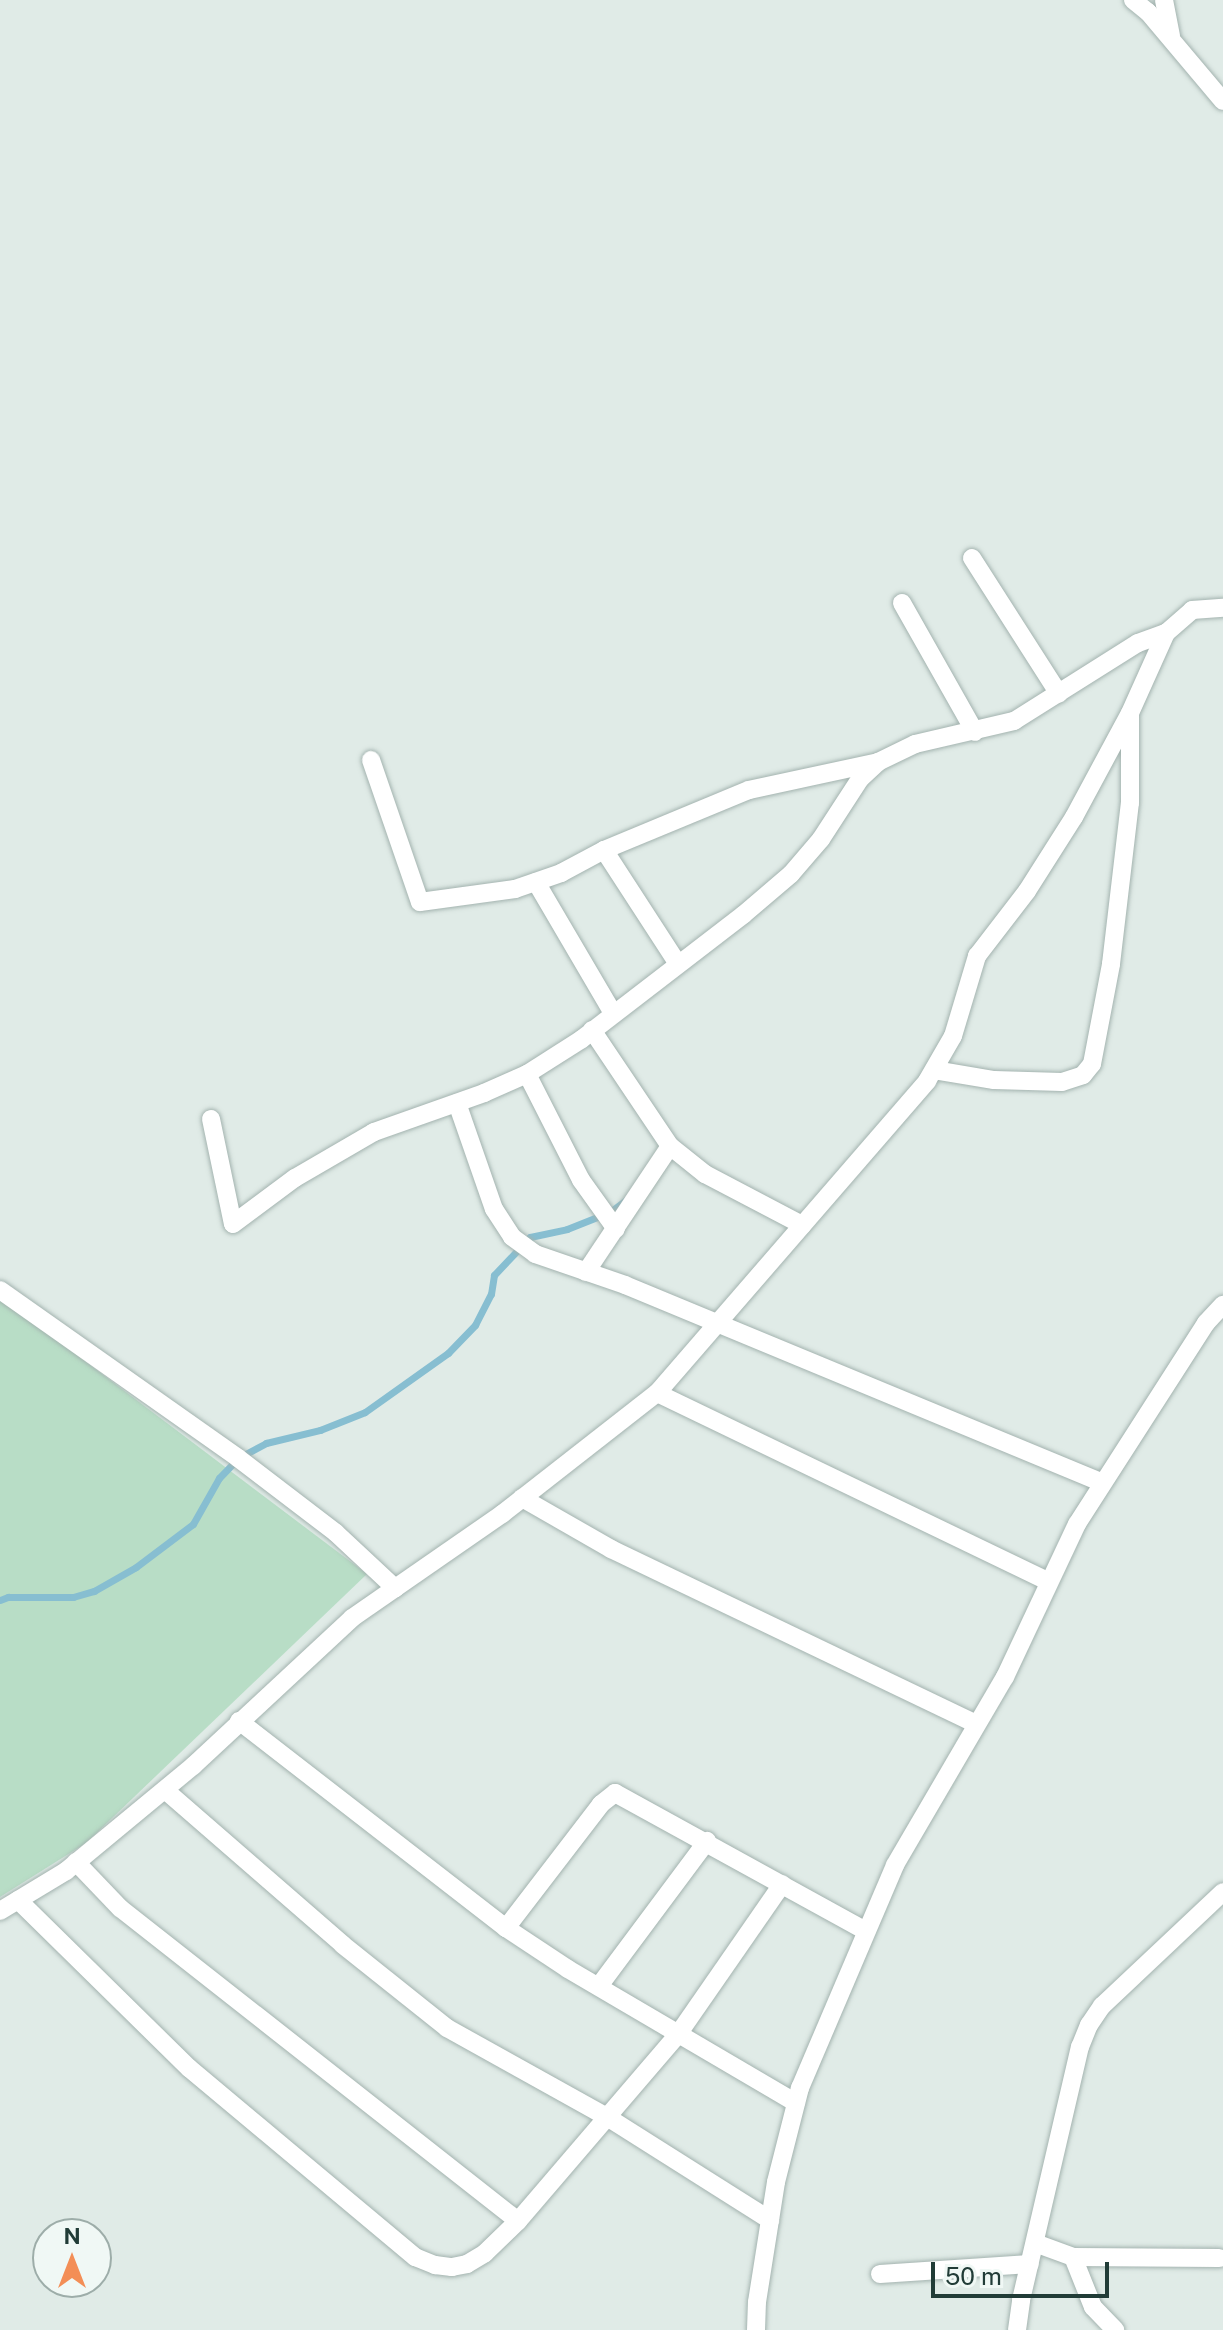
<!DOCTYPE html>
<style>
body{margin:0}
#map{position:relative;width:1223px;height:2330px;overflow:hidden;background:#e0ebe7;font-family:"Public Sans",sans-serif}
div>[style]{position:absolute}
.green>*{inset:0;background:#b8ddc6}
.stream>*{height:7px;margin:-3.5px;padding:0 3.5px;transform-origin:3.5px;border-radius:3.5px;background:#87bed1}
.roads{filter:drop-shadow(0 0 2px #a3b3af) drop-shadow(0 0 2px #a3b3af)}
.minor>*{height:18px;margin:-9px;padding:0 9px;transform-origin:9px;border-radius:9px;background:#fff}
span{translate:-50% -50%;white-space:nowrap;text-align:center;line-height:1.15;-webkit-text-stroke:6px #f0f8f5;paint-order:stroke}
.north{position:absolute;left:32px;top:2218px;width:80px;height:80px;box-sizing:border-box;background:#f0f8f5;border:2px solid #9dada9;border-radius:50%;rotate:0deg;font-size:22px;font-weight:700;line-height:32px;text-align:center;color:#213c37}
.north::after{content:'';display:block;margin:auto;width:28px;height:36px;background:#f38e56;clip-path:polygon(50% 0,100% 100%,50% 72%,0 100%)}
.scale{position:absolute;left:931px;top:2262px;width:178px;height:36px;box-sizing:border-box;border:4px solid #213c37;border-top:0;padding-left:10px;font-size:24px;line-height:28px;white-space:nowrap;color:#213c37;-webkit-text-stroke:6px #f0f8f5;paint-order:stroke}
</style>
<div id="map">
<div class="green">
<div style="clip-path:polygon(0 1297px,367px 1574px,86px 1843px,0 1897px)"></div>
</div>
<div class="stream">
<div style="left:0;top:1600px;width:9px;rotate:-21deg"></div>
<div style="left:8px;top:1597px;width:65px"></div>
<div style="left:73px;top:1597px;width:22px;rotate:-16deg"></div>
<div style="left:94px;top:1591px;width:48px;rotate:-29.7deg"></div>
<div style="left:136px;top:1567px;width:71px;rotate:-37deg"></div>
<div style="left:193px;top:1524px;width:53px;rotate:-60.5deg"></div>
<div style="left:219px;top:1478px;width:28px;rotate:-46deg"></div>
<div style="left:238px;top:1458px;width:32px;rotate:-28deg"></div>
<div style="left:266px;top:1443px;width:56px;rotate:-13.5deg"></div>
<div style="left:320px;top:1430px;width:48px;rotate:-21.8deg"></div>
<div style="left:365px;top:1412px;width:102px;rotate:-35.4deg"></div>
<div style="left:448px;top:1353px;width:39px;rotate:-46deg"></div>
<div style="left:475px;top:1325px;width:35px;rotate:-63deg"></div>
<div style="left:491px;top:1294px;width:19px;rotate:-81deg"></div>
<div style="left:494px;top:1275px;width:52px;rotate:-46.5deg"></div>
<div style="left:530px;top:1237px;width:38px;rotate:-12deg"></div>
<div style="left:567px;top:1229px;width:46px;rotate:-21.6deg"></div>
<div style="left:610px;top:1212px;width:20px;rotate:-37deg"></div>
</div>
<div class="roads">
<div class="minor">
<div style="left:1133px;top:0;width:19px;rotate:39deg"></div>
<div style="left:1148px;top:12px;width:116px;rotate:49.9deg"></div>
<div style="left:1164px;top:0;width:37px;rotate:79deg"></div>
<div style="left:972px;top:558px;width:161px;rotate:57.4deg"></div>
<div style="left:902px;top:603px;width:148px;rotate:60.5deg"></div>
<div style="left:371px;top:760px;width:150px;rotate:71deg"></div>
<div style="left:420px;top:902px;width:96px;rotate:-7.8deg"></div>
<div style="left:515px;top:889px;width:49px;rotate:-19.2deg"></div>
<div style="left:561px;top:873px;width:49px;rotate:-28.1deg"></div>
<div style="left:604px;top:850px;width:157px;rotate:-22.5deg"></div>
<div style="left:749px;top:790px;width:132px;rotate:-12.2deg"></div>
<div style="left:604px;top:850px;width:136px;rotate:57deg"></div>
<div style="left:536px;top:882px;width:152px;rotate:59.6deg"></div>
<div style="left:592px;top:1030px;width:140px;rotate:56.1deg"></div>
<div style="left:670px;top:1146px;width:45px;rotate:38.7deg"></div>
<div style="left:705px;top:1174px;width:110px;rotate:27.7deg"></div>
<div style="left:934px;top:1070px;width:61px;rotate:9.5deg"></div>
<div style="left:994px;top:1080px;width:68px;rotate:1.7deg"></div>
<div style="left:1062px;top:1082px;width:22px;rotate:-18deg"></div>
<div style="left:1083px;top:1075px;width:14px;rotate:-51deg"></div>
<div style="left:1092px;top:1064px;width:102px;rotate:-79.2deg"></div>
<div style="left:1111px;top:964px;width:162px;rotate:-83.3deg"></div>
<div style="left:1130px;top:803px;width:87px;rotate:-90deg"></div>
<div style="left:527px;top:1074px;width:119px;rotate:63deg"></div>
<div style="left:581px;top:1180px;width:60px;rotate:54.5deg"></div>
<div style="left:457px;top:1103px;width:112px;rotate:70.8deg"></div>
<div style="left:494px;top:1209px;width:33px;rotate:57deg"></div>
<div style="left:512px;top:1237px;width:29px;rotate:36deg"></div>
<div style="left:535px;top:1254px;width:95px;rotate:19deg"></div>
<div style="left:625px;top:1285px;width:517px;rotate:22.5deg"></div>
<div style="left:211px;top:1119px;width:107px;rotate:78.2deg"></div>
<div style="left:233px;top:1224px;width:77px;rotate:-36.6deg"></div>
<div style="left:295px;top:1178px;width:91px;rotate:-30.2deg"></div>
<div style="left:374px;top:1132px;width:117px;rotate:-19.5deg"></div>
<div style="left:484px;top:1093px;width:47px;rotate:-23.8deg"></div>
<div style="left:527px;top:1074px;width:65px;rotate:-32.5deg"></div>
<div style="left:582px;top:1039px;width:203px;rotate:-37.6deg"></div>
<div style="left:743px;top:915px;width:63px;rotate:-40.5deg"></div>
<div style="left:791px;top:874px;width:46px;rotate:-49.4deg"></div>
<div style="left:821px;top:839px;width:72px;rotate:-57deg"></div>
<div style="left:860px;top:779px;width:25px;rotate:-43deg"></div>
<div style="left:878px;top:762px;width:41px;rotate:-25.9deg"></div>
<div style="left:915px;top:744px;width:102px;rotate:-13.1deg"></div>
<div style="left:1014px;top:721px;width:146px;rotate:-32.2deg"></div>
<div style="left:1138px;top:643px;width:30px;rotate:-20deg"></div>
<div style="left:586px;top:1272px;width:151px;rotate:-56.3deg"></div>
<div style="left:0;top:1290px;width:291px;rotate:35.2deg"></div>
<div style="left:238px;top:1458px;width:123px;rotate:37.4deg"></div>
<div style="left:336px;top:1533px;width:81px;rotate:43deg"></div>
<div style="left:657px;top:1393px;width:433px;rotate:25.7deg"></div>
<div style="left:522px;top:1498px;width:103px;rotate:29.8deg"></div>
<div style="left:611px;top:1549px;width:405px;rotate:25.6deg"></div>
<div style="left:239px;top:1721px;width:338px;rotate:37.8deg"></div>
<div style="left:506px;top:1928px;width:74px;rotate:33.5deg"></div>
<div style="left:568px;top:1969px;width:264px;rotate:30.4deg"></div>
<div style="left:165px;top:1790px;width:236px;rotate:41deg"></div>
<div style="left:343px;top:1945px;width:133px;rotate:38.6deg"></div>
<div style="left:447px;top:2028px;width:183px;rotate:29.1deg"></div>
<div style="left:607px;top:2117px;width:193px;rotate:32.3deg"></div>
<div style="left:76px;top:1862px;width:64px;rotate:46.3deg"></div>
<div style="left:120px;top:1908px;width:506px;rotate:38.18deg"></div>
<div style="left:18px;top:1900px;width:240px;rotate:44.5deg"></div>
<div style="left:189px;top:2068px;width:295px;rotate:39.9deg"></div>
<div style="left:415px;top:2257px;width:22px;rotate:22deg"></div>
<div style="left:435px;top:2265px;width:17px;rotate:7deg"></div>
<div style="left:452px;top:2267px;width:15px;rotate:-11deg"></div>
<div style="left:467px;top:2264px;width:21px;rotate:-31deg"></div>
<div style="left:485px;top:2253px;width:46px;rotate:-44.1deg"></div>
<div style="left:518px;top:2221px;width:248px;rotate:-49.4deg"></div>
<div style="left:679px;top:2033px;width:181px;rotate:-55.3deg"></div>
<div style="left:0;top:1911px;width:77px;rotate:-31.2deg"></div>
<div style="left:66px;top:1871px;width:165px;rotate:-39.6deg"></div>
<div style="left:193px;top:1766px;width:217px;rotate:-42.9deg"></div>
<div style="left:352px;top:1618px;width:183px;rotate:-34.7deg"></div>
<div style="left:502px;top:1514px;width:197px;rotate:-38deg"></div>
<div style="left:657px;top:1393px;width:413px;rotate:-49.1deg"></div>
<div style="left:927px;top:1081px;width:52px;rotate:-60deg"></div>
<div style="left:953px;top:1036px;width:84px;rotate:-73.3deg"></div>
<div style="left:977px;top:956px;width:82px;rotate:-52.4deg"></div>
<div style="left:1027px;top:891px;width:88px;rotate:-57.6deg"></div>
<div style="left:1074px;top:817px;width:118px;rotate:-61.7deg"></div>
<div style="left:1130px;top:713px;width:88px;rotate:-65.8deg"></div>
<div style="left:1166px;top:633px;width:35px;rotate:-41deg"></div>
<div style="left:1192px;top:610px;width:31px;rotate:-4deg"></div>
<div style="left:506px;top:1928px;width:156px;rotate:-52.5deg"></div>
<div style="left:601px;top:1804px;width:18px;rotate:-38deg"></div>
<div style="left:615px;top:1793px;width:286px;rotate:28.8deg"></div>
<div style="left:599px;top:1986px;width:181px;rotate:-53.3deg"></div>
<div style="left:1035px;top:2243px;width:40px;rotate:20.2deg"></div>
<div style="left:1073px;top:2257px;width:146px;rotate:0.4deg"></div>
<div style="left:1073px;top:2257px;width:54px;rotate:68.2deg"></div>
<div style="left:1093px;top:2307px;width:32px;rotate:46deg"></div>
<div style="left:880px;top:2274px;width:150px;rotate:-3.8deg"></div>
<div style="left:756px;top:2330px;width:28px;rotate:-88deg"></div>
<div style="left:757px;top:2302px;width:121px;rotate:-81deg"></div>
<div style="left:776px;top:2182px;width:97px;rotate:-75.7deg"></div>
<div style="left:800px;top:2088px;width:242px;rotate:-66.9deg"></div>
<div style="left:895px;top:1865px;width:218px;rotate:-59.7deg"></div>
<div style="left:1005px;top:1677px;width:169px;rotate:-64.8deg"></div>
<div style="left:1077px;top:1524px;width:239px;rotate:-57.3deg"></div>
<div style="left:1206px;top:1323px;width:25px;rotate:-47deg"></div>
<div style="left:1017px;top:2330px;width:30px;rotate:-82deg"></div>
<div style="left:1021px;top:2300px;width:260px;rotate:-76.9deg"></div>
<div style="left:1080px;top:2047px;width:24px;rotate:-68deg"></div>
<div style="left:1089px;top:2025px;width:23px;rotate:-56deg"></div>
<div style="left:1102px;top:2006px;width:166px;rotate:-43.3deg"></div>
</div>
</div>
<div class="north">N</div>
<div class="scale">50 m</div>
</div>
